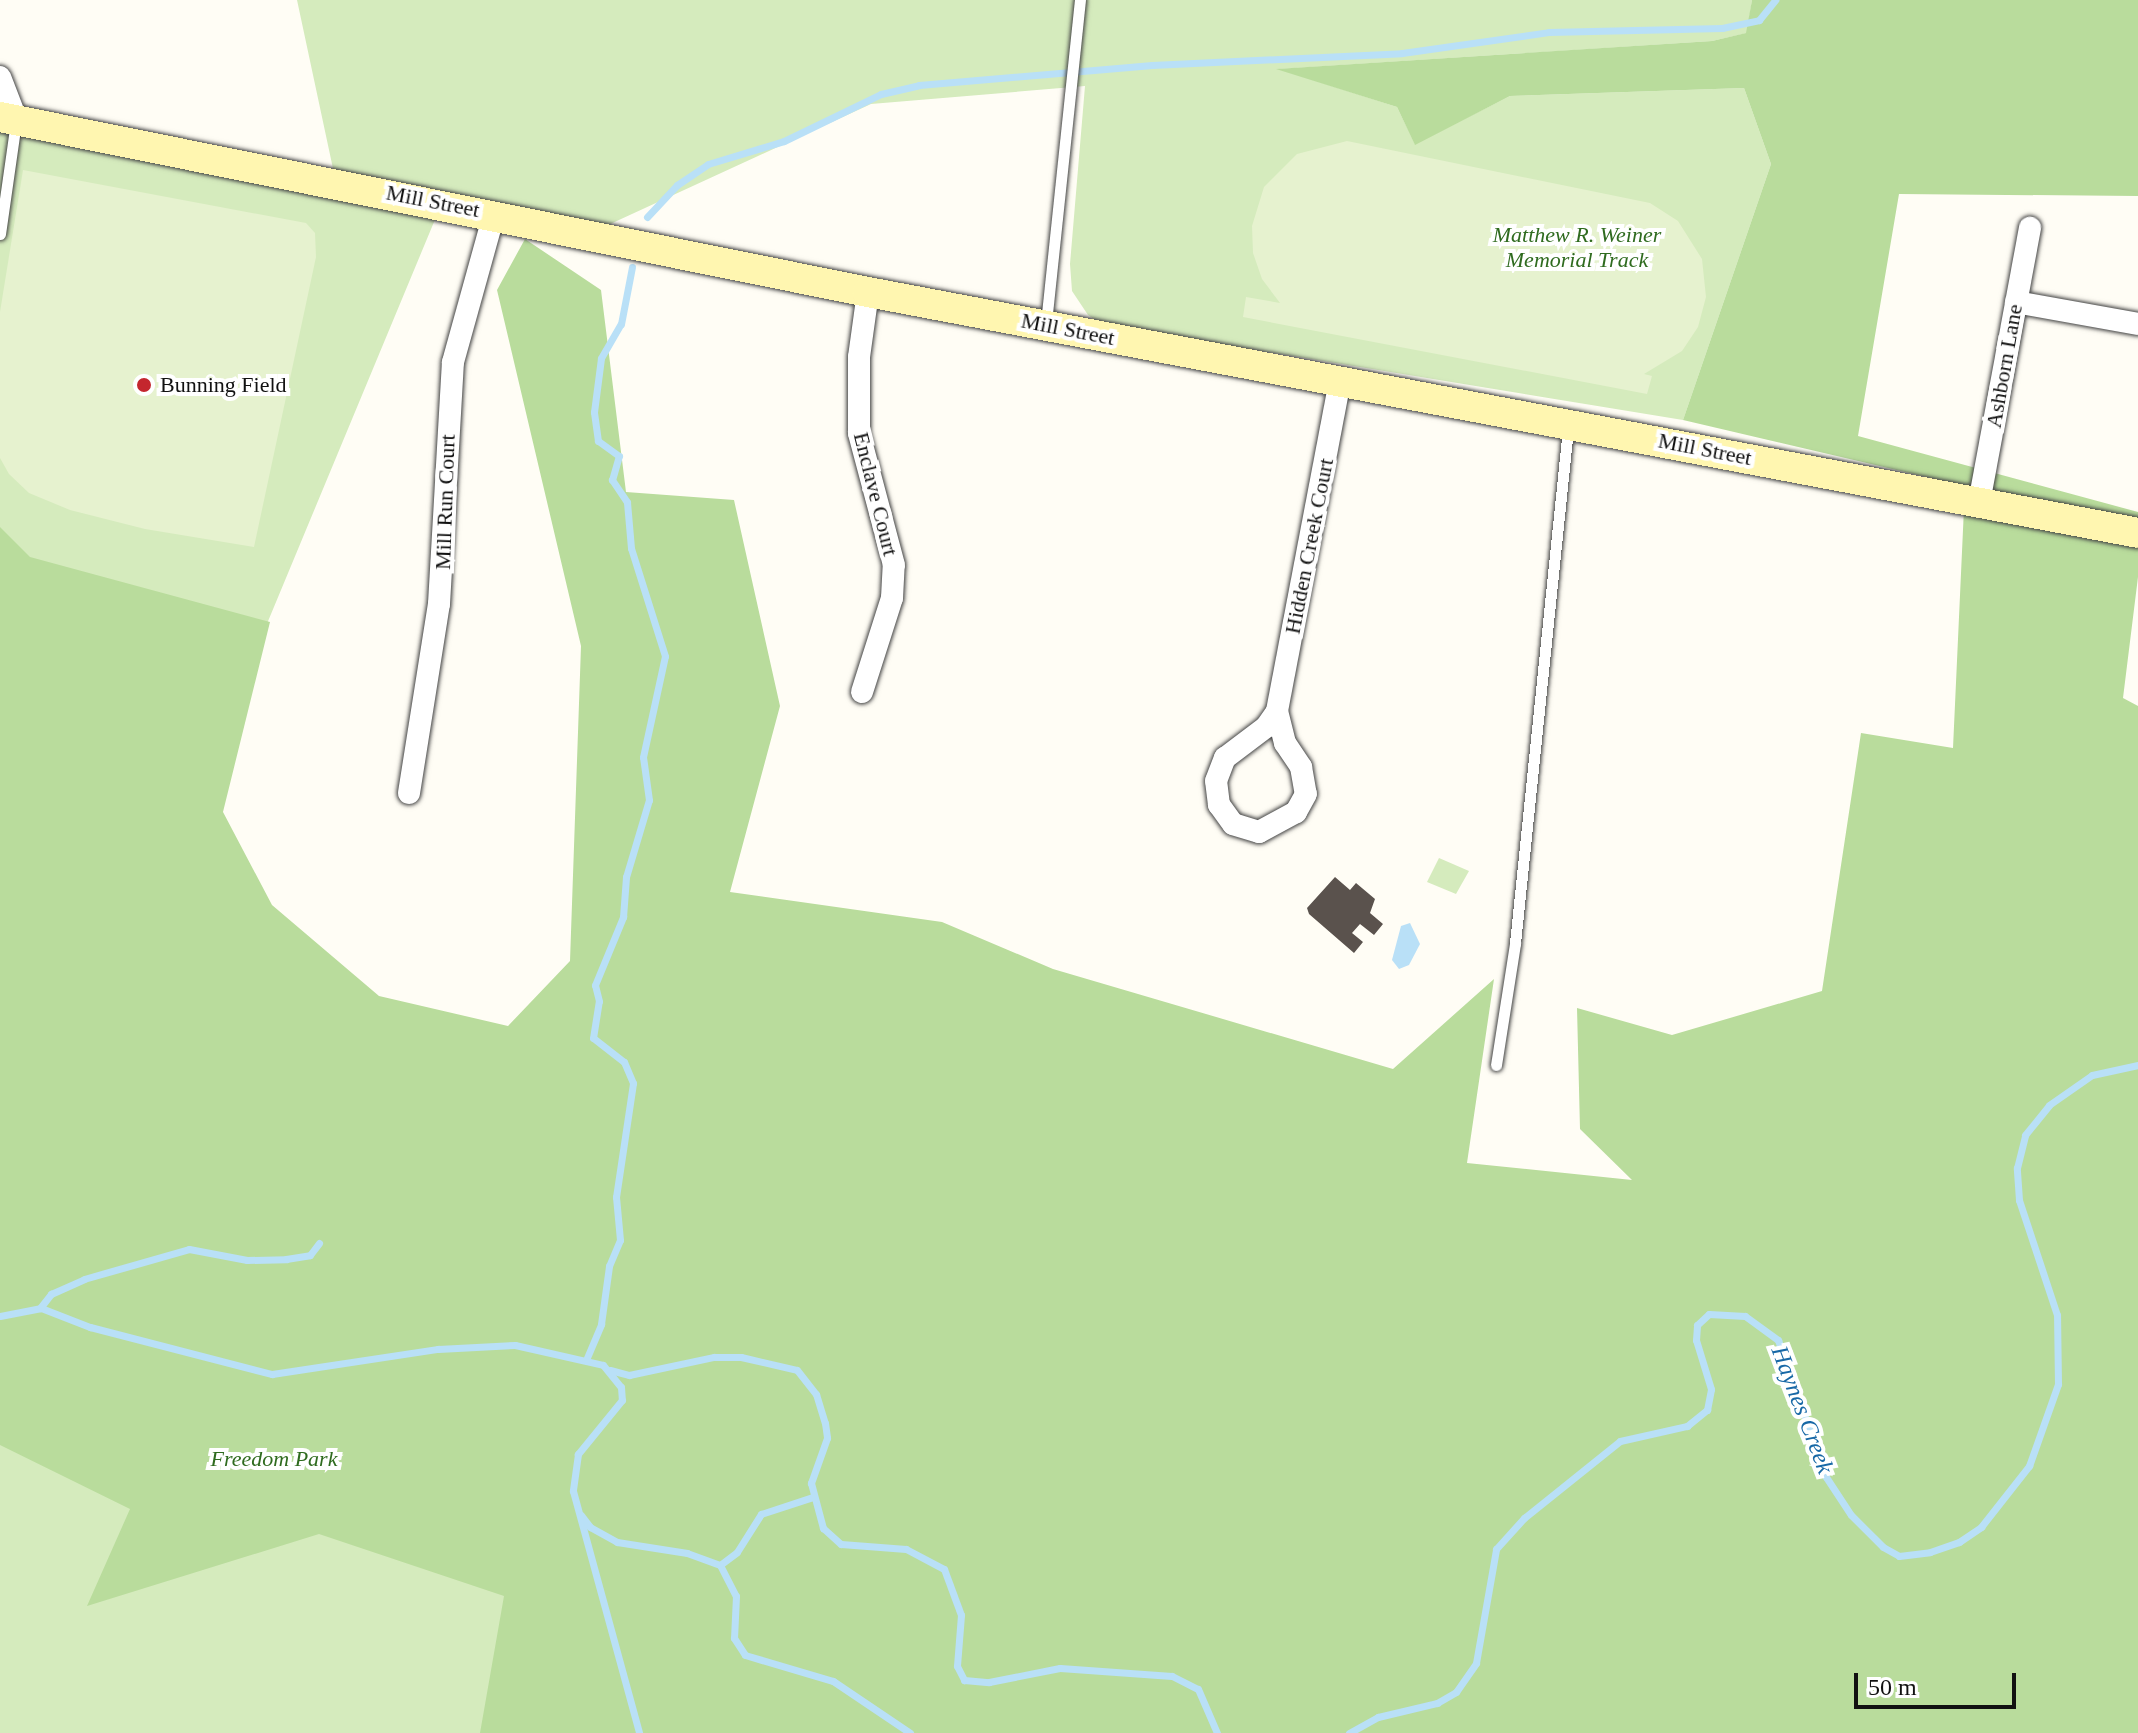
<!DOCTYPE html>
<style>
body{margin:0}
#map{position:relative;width:2138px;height:1733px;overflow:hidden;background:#fffdf5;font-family:Georgia,serif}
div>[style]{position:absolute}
.green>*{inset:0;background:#d5ebbd}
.forest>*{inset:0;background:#b9dc9c}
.pitch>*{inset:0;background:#e6f2cf}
.water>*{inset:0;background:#b9e0f7}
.stream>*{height:7px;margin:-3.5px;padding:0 3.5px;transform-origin:3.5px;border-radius:3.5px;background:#b9e0f7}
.building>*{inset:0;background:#5a524d}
.roads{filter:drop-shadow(0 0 2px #444) drop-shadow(0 0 2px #444)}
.lane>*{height:11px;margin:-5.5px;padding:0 5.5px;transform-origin:5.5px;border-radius:5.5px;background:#fff}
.street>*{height:22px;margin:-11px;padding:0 11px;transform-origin:11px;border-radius:11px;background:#fff}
.secondary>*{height:30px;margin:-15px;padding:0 15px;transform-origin:15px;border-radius:15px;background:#fff6b0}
.dots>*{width:22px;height:22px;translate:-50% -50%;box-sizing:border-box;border:4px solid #fff;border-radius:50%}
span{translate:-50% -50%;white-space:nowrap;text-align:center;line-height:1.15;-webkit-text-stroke:8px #fff;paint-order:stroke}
.street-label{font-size:22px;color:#111}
.park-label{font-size:22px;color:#2f6b1f;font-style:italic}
.poi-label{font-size:22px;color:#111}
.left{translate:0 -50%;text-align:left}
.water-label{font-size:24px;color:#1768a6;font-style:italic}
.scale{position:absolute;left:1854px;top:1673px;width:162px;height:36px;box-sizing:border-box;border:4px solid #111;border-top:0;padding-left:10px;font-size:24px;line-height:28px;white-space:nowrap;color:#111;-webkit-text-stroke:6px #fff;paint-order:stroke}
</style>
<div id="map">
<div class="green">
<div style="clip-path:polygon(297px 0,1752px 0,1747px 33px,1712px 41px,1279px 69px,1397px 107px,1415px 144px,1510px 96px,1744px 88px,1771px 164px,1683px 420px,1103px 325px,1088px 315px,1072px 291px,1070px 264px,1085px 86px,871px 104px,582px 237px,439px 210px,150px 905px,1074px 1733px,0 1733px,0 124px,335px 178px)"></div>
<div style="clip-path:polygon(1439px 858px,1469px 871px,1456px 894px,1427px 882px)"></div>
</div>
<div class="forest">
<div style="clip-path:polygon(1752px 0,2138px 0,2138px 196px,1899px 194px,1858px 436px,2138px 512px,2138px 577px,2123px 698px,2138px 706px,2138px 1733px,480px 1733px,504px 1596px,319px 1534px,87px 1606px,130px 1509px,0 1445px,0 527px,30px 557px,270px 622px,223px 812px,272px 905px,379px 996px,508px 1026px,570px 961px,581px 646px,497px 290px,525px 239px,601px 290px,626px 492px,734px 500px,780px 706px,730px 892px,942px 922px,1053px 969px,1393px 1069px,1494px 979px,1467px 1163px,1632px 1180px,1580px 1129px,1577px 1008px,1672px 1035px,1822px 991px,1861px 733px,1953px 748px,1965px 486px,1683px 420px,1771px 164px,1744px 88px,1510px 96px,1415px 145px,1397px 107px,1276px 69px,1712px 41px,1746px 33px)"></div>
</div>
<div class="pitch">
<div style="clip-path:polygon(1347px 141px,1650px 203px,1678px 221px,1702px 259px,1706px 297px,1698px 327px,1682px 351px,1644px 374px,1652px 376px,1647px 394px,1243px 317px,1246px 297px,1280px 303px,1262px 279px,1253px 253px,1252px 226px,1264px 187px,1297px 154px)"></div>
<div style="clip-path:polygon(23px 170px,306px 223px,315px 233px,316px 257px,254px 547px,145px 529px,70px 510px,29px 493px,9px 474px,0 458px,0 312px)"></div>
</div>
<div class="water">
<div style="clip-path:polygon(1410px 923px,1420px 944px,1409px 965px,1399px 969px,1392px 960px,1401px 926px)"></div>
</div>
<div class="stream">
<div style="left:647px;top:217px;width:44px;rotate:-46.8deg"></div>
<div style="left:677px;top:185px;width:37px;rotate:-34deg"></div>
<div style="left:708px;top:164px;width:79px;rotate:-16.8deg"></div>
<div style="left:784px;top:141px;width:108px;rotate:-25.9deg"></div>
<div style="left:881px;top:94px;width:39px;rotate:-13deg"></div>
<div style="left:919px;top:85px;width:234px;rotate:-4.9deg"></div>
<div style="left:1152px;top:65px;width:250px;rotate:-2.7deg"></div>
<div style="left:1402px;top:53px;width:148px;rotate:-8.1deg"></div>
<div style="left:1549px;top:32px;width:173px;rotate:-1.3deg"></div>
<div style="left:1722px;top:28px;width:38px;rotate:-12deg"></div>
<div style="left:1759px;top:20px;width:26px;rotate:-51deg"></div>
<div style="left:40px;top:1308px;width:18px;rotate:-52deg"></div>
<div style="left:51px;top:1294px;width:36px;rotate:-24deg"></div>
<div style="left:84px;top:1279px;width:109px;rotate:-15.9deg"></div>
<div style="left:189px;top:1249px;width:59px;rotate:10.7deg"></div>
<div style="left:247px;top:1260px;width:39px;rotate:-1deg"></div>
<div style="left:286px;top:1259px;width:24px;rotate:-9deg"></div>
<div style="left:310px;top:1255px;width:15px;rotate:-53deg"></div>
<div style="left:0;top:1316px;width:42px;rotate:-11deg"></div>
<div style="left:41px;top:1308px;width:53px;rotate:21.2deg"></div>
<div style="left:90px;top:1327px;width:188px;rotate:14.5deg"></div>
<div style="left:272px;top:1374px;width:168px;rotate:-8.6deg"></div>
<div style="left:438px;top:1349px;width:77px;rotate:-3deg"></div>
<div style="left:515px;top:1345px;width:90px;rotate:12.8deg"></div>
<div style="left:603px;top:1365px;width:28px;rotate:51deg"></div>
<div style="left:621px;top:1387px;width:13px;rotate:86deg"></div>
<div style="left:622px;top:1400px;width:70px;rotate:129.2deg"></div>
<div style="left:578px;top:1454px;width:37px;rotate:98deg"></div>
<div style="left:573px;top:1491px;width:251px;rotate:74.7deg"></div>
<div style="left:586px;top:1360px;width:39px;rotate:-67deg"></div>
<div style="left:601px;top:1324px;width:59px;rotate:-82.1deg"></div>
<div style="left:609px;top:1266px;width:28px;rotate:-67deg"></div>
<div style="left:620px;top:1240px;width:43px;rotate:-95.3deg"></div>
<div style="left:616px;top:1197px;width:115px;rotate:-81.5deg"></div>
<div style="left:633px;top:1083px;width:23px;rotate:-113deg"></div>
<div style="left:624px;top:1062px;width:39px;rotate:-142deg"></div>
<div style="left:593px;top:1038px;width:37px;rotate:-81deg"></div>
<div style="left:599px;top:1001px;width:16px;rotate:-104deg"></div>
<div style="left:595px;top:985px;width:74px;rotate:-67.6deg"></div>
<div style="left:623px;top:917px;width:40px;rotate:-85.7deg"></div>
<div style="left:626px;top:877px;width:80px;rotate:-73.4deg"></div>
<div style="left:649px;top:800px;width:43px;rotate:-97.9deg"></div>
<div style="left:643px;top:757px;width:103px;rotate:-77.7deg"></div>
<div style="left:665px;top:656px;width:113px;rotate:-107.5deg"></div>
<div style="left:631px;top:548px;width:46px;rotate:-95deg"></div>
<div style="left:627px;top:502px;width:27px;rotate:-124deg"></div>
<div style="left:612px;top:480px;width:25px;rotate:-74deg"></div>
<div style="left:619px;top:456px;width:26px;rotate:-144deg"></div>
<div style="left:598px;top:441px;width:29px;rotate:-98deg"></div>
<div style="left:594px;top:412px;width:54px;rotate:-82.6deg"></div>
<div style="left:601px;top:358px;width:39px;rotate:-60deg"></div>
<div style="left:621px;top:324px;width:58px;rotate:-79.1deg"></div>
<div style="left:610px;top:1370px;width:20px;rotate:15deg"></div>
<div style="left:629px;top:1375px;width:87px;rotate:-12deg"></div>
<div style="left:714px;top:1357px;width:27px"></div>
<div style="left:741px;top:1357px;width:57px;rotate:13.1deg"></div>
<div style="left:797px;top:1370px;width:31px;rotate:52deg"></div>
<div style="left:816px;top:1394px;width:30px;rotate:73deg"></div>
<div style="left:825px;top:1423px;width:15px;rotate:82deg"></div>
<div style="left:827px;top:1438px;width:48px;rotate:109.6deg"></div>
<div style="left:811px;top:1483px;width:47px;rotate:75.1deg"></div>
<div style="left:823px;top:1528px;width:24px;rotate:42deg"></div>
<div style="left:841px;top:1544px;width:65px;rotate:4.4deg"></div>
<div style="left:906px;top:1549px;width:43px;rotate:27.8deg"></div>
<div style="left:944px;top:1569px;width:49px;rotate:69.7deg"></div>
<div style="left:961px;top:1615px;width:51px;rotate:94.5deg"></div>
<div style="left:957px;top:1666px;width:16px;rotate:63deg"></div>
<div style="left:964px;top:1680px;width:25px;rotate:5deg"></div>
<div style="left:989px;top:1682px;width:72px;rotate:-11.2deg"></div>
<div style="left:1060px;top:1668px;width:112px;rotate:4.1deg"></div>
<div style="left:1172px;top:1676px;width:29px;rotate:27deg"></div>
<div style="left:1198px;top:1689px;width:48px;rotate:66.6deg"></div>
<div style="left:581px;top:1515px;width:15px;rotate:53deg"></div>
<div style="left:590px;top:1527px;width:31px;rotate:29deg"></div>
<div style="left:617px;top:1542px;width:71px;rotate:8.9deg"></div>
<div style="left:687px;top:1553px;width:35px;rotate:20deg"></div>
<div style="left:720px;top:1565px;width:35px;rotate:63deg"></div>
<div style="left:736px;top:1596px;width:42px;rotate:92.7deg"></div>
<div style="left:734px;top:1638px;width:20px;rotate:57deg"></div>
<div style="left:745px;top:1655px;width:92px;rotate:16.5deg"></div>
<div style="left:833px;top:1681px;width:93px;rotate:34deg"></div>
<div style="left:720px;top:1565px;width:21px;rotate:-37deg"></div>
<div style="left:737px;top:1552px;width:45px;rotate:-57.7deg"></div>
<div style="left:761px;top:1514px;width:55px;rotate:-18.1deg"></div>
<div style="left:1349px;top:1733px;width:33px;rotate:-29deg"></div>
<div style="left:1378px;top:1717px;width:61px;rotate:-13.3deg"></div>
<div style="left:1437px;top:1703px;width:22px;rotate:-30deg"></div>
<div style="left:1456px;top:1692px;width:35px;rotate:-55deg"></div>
<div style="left:1476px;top:1663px;width:116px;rotate:-80deg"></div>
<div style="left:1496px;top:1549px;width:42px;rotate:-47.9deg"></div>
<div style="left:1524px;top:1518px;width:123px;rotate:-38.7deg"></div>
<div style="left:1620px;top:1441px;width:69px;rotate:-12.6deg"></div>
<div style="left:1687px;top:1426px;width:26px;rotate:-39deg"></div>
<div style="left:1707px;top:1410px;width:21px;rotate:-79deg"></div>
<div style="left:1711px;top:1389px;width:51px;rotate:-107deg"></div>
<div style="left:1696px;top:1340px;width:15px;rotate:-86deg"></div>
<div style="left:1697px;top:1325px;width:16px;rotate:-43deg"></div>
<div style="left:1709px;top:1314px;width:36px;rotate:3deg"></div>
<div style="left:1745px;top:1316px;width:41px;rotate:36deg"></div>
<div style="left:1778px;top:1340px;width:145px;rotate:70.7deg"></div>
<div style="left:1826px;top:1477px;width:45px;rotate:56.7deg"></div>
<div style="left:1851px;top:1515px;width:45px;rotate:45deg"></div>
<div style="left:1883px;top:1547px;width:18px;rotate:29deg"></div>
<div style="left:1899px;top:1556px;width:31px;rotate:-7deg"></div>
<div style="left:1930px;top:1552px;width:31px;rotate:-19deg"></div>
<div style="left:1959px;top:1542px;width:27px;rotate:-34deg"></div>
<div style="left:1981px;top:1527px;width:78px;rotate:-51.8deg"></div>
<div style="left:2029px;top:1466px;width:87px;rotate:-70.5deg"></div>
<div style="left:2058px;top:1384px;width:69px;rotate:-90.8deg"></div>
<div style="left:2057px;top:1315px;width:121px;rotate:-108.3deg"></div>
<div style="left:2019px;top:1200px;width:32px;rotate:-94deg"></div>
<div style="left:2017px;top:1168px;width:34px;rotate:-76deg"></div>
<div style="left:2025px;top:1135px;width:38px;rotate:-51deg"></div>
<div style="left:2049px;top:1105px;width:52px;rotate:-34.9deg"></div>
<div style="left:2092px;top:1075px;width:47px;rotate:-12.3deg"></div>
</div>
<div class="building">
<div style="clip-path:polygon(1335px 877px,1350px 890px,1356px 883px,1375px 899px,1370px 913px,1383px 924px,1374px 935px,1360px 924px,1352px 933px,1363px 942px,1354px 953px,1309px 914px,1307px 908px)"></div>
</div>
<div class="roads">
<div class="lane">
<div style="left:0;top:234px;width:114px;rotate:-81.9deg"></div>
<div style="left:1046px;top:323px;width:325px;rotate:-84deg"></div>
<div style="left:1496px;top:1065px;width:123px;rotate:-81.1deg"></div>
<div style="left:1515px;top:943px;width:518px;rotate:-84.12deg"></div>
</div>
<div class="street">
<div style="left:0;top:77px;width:47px;rotate:68.9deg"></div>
<div style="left:2016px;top:302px;width:124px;rotate:10.2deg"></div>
<div style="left:1979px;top:503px;width:280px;rotate:-79.5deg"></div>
<div style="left:862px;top:692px;width:99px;rotate:-72.3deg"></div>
<div style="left:892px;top:598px;width:33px;rotate:-87deg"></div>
<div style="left:894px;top:565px;width:137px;rotate:-104.9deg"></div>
<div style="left:859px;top:433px;width:76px;rotate:-90deg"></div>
<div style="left:859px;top:357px;width:66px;rotate:-82.1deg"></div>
<div style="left:1277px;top:711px;width:33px;rotate:76deg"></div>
<div style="left:1285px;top:743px;width:29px;rotate:56deg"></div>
<div style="left:1301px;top:767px;width:27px;rotate:80deg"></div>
<div style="left:1306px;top:794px;width:21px;rotate:119deg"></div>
<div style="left:1296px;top:812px;width:42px;rotate:151.6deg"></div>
<div style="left:1259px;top:832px;width:27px;rotate:-163deg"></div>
<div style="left:1233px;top:824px;width:24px;rotate:-126deg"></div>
<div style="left:1219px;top:805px;width:24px;rotate:-97deg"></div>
<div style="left:1216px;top:781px;width:25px;rotate:-69deg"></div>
<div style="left:1225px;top:758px;width:51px;rotate:-37.1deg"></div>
<div style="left:1266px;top:727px;width:19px;rotate:-55deg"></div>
<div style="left:1277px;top:711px;width:336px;rotate:-79.2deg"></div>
<div style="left:409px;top:793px;width:191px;rotate:-81deg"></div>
<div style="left:439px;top:604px;width:242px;rotate:-86.7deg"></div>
<div style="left:453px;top:362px;width:154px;rotate:-74.5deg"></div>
</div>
<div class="secondary">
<div style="left:0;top:117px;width:885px;rotate:11.4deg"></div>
<div style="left:868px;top:292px;width:1293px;rotate:10.74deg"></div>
</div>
</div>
<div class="dots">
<div style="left:144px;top:385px;background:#c4262e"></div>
</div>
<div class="street-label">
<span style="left:433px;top:201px;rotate:11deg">Mill Street</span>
<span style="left:1068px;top:329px;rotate:11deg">Mill Street</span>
<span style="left:2004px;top:366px;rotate:-80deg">Ashborn Lane</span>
<span style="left:1705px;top:449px;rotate:11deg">Mill Street</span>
<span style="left:876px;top:494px;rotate:76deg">Enclave Court</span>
<span style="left:445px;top:502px;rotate:-88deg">Mill Run Court</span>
<span style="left:1309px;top:546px;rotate:-79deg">Hidden Creek Court</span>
</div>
<div class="park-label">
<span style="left:1577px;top:247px">Matthew R. Weiner<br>Memorial Track</span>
<span style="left:274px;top:1459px">Freedom Park</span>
</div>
<div class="poi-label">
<span class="left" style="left:160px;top:385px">Bunning Field</span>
</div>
<div class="water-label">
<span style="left:1802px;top:1410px;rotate:69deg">Haynes Creek</span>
</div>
<div class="scale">50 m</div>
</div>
